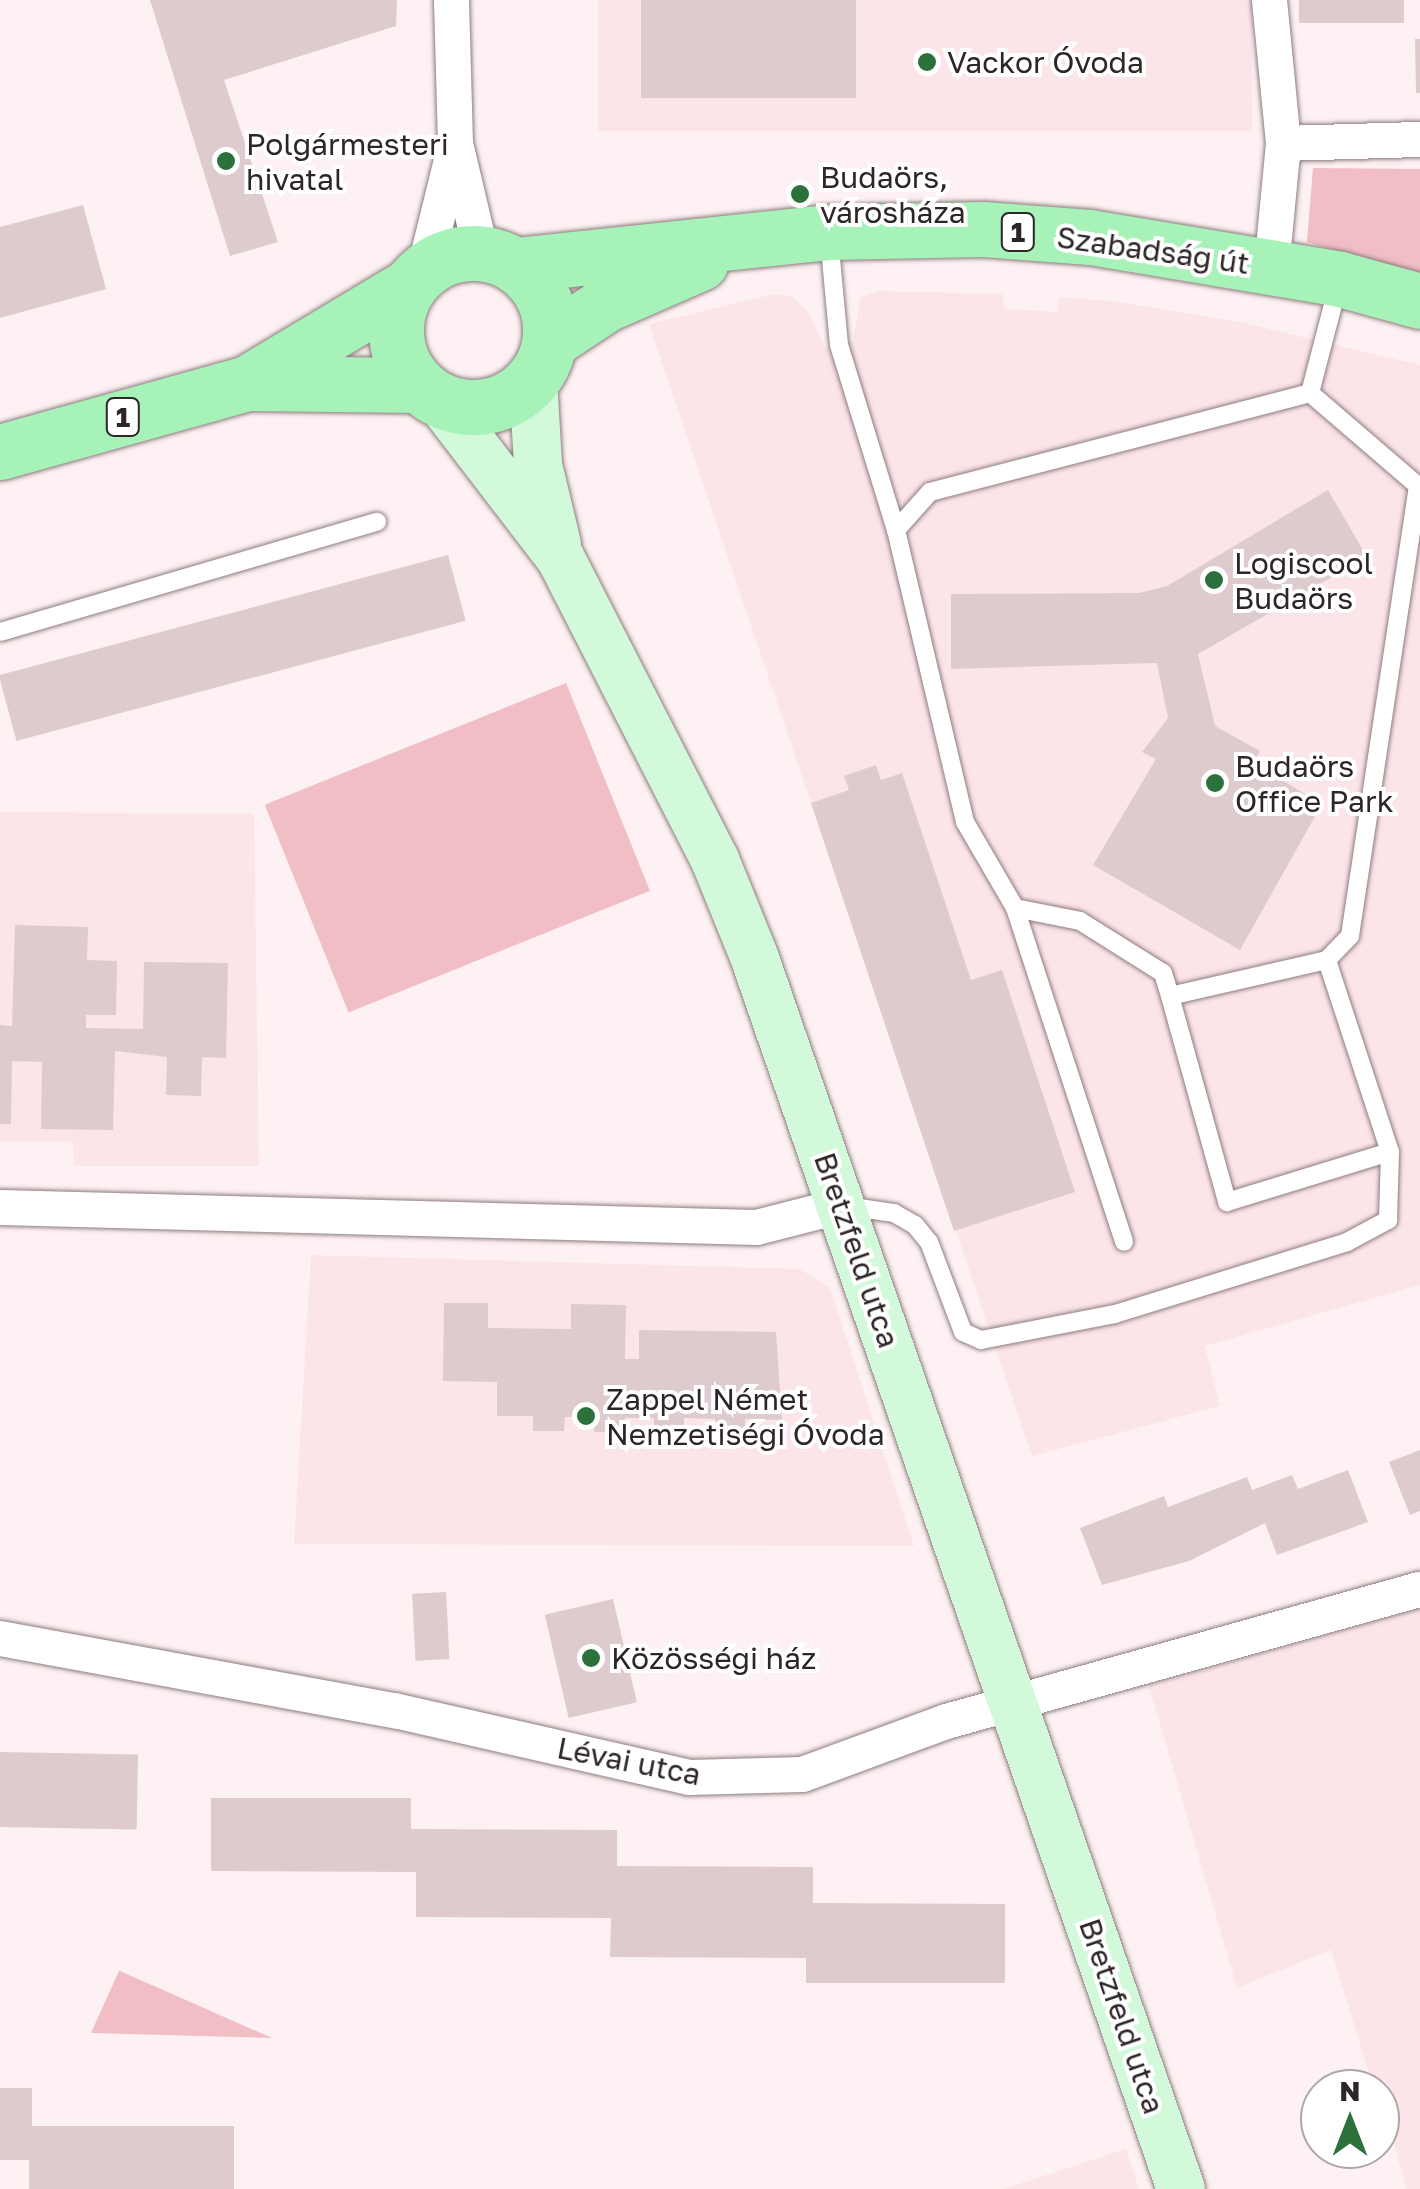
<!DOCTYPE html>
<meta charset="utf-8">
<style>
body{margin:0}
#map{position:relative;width:1420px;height:2189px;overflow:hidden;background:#fdf1f3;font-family:"Golos Text",sans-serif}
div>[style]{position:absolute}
.built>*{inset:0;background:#fce5e8;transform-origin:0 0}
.green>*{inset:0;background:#f1bec5;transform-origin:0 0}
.building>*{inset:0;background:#decbcd;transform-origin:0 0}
.roads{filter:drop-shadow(0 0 2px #8e7c7f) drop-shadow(0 0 2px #8e7c7f)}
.service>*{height:18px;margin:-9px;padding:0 9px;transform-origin:9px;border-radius:9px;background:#fff}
.minor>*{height:35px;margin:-17.5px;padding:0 17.5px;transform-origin:17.5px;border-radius:17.5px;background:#fff}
.secondary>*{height:48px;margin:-24px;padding:0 24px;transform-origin:24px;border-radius:24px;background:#d3f9db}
.primary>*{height:55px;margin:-27.5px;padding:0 27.5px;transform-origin:27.5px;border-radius:27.5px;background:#a7f2b8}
.primary>.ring{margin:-27.5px;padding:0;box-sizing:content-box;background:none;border:55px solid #a7f2b8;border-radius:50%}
.dots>*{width:28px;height:28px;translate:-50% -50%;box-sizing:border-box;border:5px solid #fff;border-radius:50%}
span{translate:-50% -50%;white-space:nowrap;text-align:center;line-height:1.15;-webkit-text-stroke:8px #fff;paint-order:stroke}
.shield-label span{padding:2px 8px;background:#fff;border:2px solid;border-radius:8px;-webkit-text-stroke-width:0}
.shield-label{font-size:28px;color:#2d2526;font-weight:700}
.poi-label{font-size:30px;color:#2d2526}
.left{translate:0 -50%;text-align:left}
.street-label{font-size:30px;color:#2d2526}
.north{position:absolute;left:1300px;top:2069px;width:100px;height:100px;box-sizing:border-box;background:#fff;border:2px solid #aba8a8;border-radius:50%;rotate:0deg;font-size:28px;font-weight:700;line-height:40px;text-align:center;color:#2d2526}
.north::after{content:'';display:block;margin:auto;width:35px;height:45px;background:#2c713c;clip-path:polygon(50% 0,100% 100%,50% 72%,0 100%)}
</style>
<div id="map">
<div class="built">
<div style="left:598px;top:0;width:654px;height:131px"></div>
<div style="clip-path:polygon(879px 291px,1002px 294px,1005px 309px,1058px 312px,1059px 297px,1112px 301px,1240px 322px,1420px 365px,1420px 1285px,1205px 1346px,1220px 1406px,1032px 1456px,649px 324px,775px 294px,793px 297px,808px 312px,826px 349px,853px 341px,861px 297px)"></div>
<div style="clip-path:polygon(0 812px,254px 814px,259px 1166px,74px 1166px,73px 1142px,0 1141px)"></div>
<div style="clip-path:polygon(311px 1255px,800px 1269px,830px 1288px,914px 1546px,294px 1544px)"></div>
<div style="clip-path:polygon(1420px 1609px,1420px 2189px,1406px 2189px,1380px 2089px,1374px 2089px,1331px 1950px,1237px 1988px,1149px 1686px)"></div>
<div style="left:1126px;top:2149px;width:42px;height:284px;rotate:72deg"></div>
</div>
<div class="green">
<div style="clip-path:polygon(1313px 168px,1420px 169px,1420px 276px,1307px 242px)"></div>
<div style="left:566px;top:683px;width:224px;height:325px;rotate:68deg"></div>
<div style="clip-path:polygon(119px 1971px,120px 1971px,272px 2038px,91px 2033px)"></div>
</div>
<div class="building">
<div style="clip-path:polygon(150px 0,397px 0,396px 26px,224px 80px,278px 242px,230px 256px)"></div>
<div style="left:641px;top:0;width:215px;height:98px"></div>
<div style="left:1299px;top:0;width:105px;height:23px"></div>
<div style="clip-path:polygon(1415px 39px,1420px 39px,1420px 93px,1416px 93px)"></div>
<div style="clip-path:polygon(83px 205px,106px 289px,0 318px,0 227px)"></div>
<div style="clip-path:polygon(1328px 490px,1367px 557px,1198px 654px,1215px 726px,1260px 751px,1253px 763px,1322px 804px,1240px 950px,1093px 865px,1156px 759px,1142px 752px,1168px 718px,1157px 663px,951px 669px,951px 594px,1139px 593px,1167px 586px)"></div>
<div style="left:448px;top:555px;width:68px;height:465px;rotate:75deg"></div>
<div style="clip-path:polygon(876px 765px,881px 780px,902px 773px,971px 980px,1002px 970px,1075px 1192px,954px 1231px,811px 803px,849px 790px,844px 776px)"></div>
<div style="clip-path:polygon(15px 925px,88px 927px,87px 960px,117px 961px,116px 1015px,86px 1015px,86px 1028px,143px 1029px,144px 962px,228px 963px,226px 1058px,202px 1057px,201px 1096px,166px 1095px,167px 1057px,115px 1051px,113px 1130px,41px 1129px,42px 1062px,12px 1061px,11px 1124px,0 1124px,0 1025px,12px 1026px)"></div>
<div style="clip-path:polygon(444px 1303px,488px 1303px,488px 1328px,571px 1329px,571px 1304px,626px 1305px,625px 1359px,639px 1359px,639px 1330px,776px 1332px,782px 1420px,745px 1419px,745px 1434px,715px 1433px,715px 1419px,684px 1418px,684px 1433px,654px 1433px,654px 1418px,625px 1418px,625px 1432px,594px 1432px,594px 1417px,565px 1417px,564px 1431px,533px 1431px,533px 1416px,497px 1416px,497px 1382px,443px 1381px)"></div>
<div style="clip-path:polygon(1420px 1450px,1420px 1511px,1410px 1515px,1389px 1462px)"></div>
<div style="clip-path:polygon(1348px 1470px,1368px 1522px,1277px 1555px,1265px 1523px,1189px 1561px,1102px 1585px,1080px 1528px,1164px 1496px,1168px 1507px,1247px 1477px,1252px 1490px,1292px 1475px,1298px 1489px)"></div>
<div style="left:446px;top:1592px;width:67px;height:34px;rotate:87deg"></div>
<div style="left:613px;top:1599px;width:106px;height:70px;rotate:77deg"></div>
<div style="left:0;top:1752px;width:138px;height:75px;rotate:1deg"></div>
<div style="clip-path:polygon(211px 1798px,411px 1798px,411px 1829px,617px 1830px,617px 1866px,813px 1867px,813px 1903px,1005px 1904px,1005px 1983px,806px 1983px,806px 1958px,610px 1957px,611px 1918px,416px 1917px,416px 1872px,211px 1871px)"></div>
<div style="clip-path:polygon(0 2088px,32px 2088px,32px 2126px,234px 2126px,234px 2189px,29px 2189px,29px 2160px,0 2160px)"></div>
</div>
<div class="roads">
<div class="service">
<div style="left:829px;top:237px;width:108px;rotate:84.7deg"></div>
<div style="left:839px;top:345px;width:194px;rotate:72.9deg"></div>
<div style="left:896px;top:530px;width:300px;rotate:76.7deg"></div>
<div style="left:965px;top:822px;width:99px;rotate:59.8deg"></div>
<div style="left:1015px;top:908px;width:351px;rotate:71.9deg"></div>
<div style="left:1310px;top:393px;width:143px;rotate:40.7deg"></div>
<div style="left:1418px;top:486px;width:455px;rotate:98.6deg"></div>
<div style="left:1350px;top:936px;width:33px;rotate:134deg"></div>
<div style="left:1310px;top:393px;width:115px;rotate:-75.4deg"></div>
<div style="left:896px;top:530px;width:51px;rotate:-48.2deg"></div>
<div style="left:930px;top:492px;width:393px;rotate:-14.6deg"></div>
<div style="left:0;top:632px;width:393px;rotate:-16.3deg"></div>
<div style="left:1015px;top:908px;width:66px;rotate:11.3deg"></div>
<div style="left:1080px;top:921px;width:98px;rotate:32.1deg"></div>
<div style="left:1163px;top:973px;width:24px;rotate:73deg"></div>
<div style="left:1170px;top:996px;width:214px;rotate:74.5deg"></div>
<div style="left:1227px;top:1202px;width:170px;rotate:-17.1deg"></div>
<div style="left:1390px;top:1152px;width:202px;rotate:-108.2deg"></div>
<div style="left:1327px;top:960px;width:161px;rotate:167.1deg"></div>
<div style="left:846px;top:1206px;width:49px;rotate:8.3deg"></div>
<div style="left:894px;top:1213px;width:24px;rotate:30deg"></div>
<div style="left:915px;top:1225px;width:22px;rotate:51deg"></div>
<div style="left:929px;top:1242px;width:96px;rotate:69.3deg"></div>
<div style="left:963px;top:1332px;width:20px;rotate:24deg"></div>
<div style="left:981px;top:1340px;width:136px;rotate:-11deg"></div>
<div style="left:1115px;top:1314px;width:243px;rotate:-17.2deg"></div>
<div style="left:1347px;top:1242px;width:47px;rotate:-28.2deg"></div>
<div style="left:1388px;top:1220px;width:68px;rotate:-88.3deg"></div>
</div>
<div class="minor">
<div style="left:451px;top:0;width:143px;rotate:88.4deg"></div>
<div style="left:455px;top:143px;width:113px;rotate:76.7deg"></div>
<div style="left:1269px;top:0;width:144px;rotate:84.4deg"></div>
<div style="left:1283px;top:143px;width:125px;rotate:95.5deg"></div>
<div style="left:1283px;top:143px;width:137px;rotate:-1.7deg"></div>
<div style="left:424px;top:269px;width:129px;rotate:-76.1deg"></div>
<div style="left:0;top:1207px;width:756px;rotate:1.52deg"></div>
<div style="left:756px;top:1227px;width:89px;rotate:-14.3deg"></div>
<div style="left:0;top:1638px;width:401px;rotate:10.4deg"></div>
<div style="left:394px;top:1710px;width:302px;rotate:12.8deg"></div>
<div style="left:688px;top:1777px;width:114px;rotate:-1.5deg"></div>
<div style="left:802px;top:1774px;width:153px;rotate:-20.2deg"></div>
<div style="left:946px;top:1721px;width:492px;rotate:-15.6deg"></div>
</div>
<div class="secondary">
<div style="left:533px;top:380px;width:85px;rotate:86.6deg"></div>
<div style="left:538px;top:465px;width:81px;rotate:76.5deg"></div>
<div style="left:439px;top:400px;width:200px;rotate:52.5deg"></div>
<div style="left:561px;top:559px;width:338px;rotate:62.9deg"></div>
<div style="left:715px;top:860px;width:104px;rotate:67.9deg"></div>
<div style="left:754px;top:956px;width:1305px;rotate:70.9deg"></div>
</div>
<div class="primary">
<div class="ring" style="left:396px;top:253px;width:99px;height:99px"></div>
<div style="left:515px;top:265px;width:316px;rotate:-6deg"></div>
<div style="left:829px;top:232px;width:154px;rotate:-1.1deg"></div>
<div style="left:983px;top:229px;width:107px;rotate:4.3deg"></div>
<div style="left:1090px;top:237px;width:254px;rotate:9.5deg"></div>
<div style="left:1340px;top:279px;width:83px;rotate:15.4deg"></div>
<div style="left:550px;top:341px;width:67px;rotate:-33.5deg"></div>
<div style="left:606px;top:304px;width:103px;rotate:-23.6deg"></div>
<div style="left:247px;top:383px;width:167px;rotate:0.7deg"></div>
<div style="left:0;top:452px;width:256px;rotate:-15.6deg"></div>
<div style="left:247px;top:383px;width:189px;rotate:-30.9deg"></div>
</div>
</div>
<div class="dots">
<div style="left:927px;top:62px;background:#2c713c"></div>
<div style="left:226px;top:161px;background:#2c713c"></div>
<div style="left:800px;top:194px;background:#2c713c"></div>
<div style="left:1214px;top:580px;background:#2c713c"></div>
<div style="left:1215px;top:783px;background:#2c713c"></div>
<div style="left:586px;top:1416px;background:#2c713c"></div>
<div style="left:591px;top:1658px;background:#2c713c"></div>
</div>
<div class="shield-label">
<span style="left:1018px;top:232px">1</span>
<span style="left:123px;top:417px">1</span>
</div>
<div class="poi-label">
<span class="left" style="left:947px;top:62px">Vackor Óvoda</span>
<span class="left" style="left:246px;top:161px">Polgármesteri<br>hivatal</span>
<span class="left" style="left:820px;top:194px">Budaörs,<br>városháza</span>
<span class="left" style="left:1234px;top:580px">Logiscool<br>Budaörs</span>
<span class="left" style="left:1235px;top:783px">Budaörs<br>Office Park</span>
<span class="left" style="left:606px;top:1416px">Zappel Német<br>Nemzetiségi Óvoda</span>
<span class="left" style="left:611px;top:1658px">Közösségi ház</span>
</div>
<div class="street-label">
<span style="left:1153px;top:250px;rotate:8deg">Szabadság út</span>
<span style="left:857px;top:1250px;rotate:71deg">Bretzfeld utca</span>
<span style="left:629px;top:1761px;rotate:11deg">Lévai utca</span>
<span style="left:1122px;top:2016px;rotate:71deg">Bretzfeld utca</span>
</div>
<div class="north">N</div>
</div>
